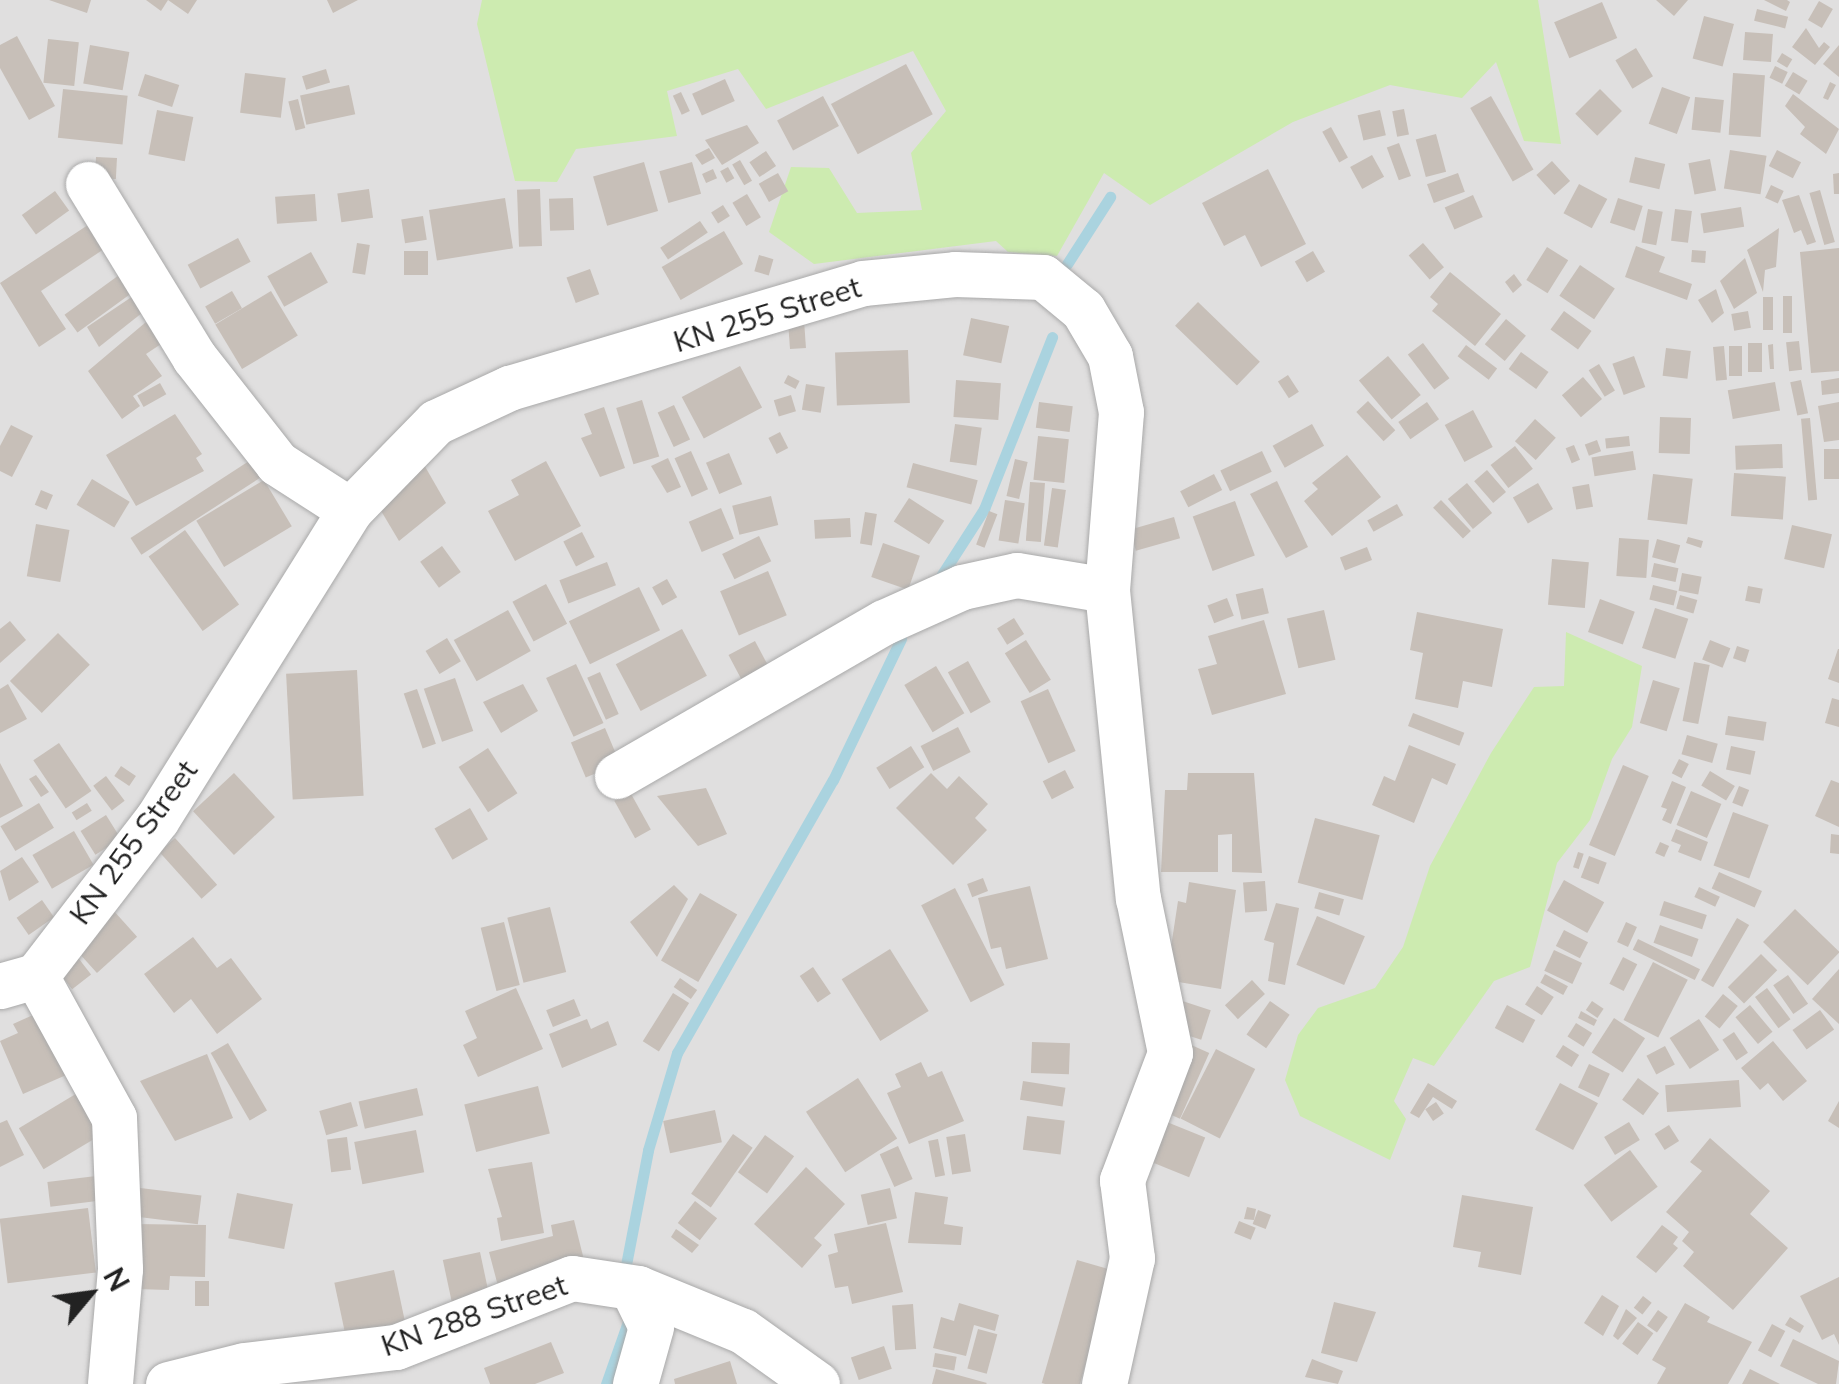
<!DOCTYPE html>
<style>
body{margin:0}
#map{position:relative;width:1839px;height:1384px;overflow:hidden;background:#f2efe9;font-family:Mulish,sans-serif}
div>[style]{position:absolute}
.residential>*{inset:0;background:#e0dfdf;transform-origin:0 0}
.grass>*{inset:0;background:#cdebb0}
.stream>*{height:11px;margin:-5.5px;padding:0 5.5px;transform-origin:5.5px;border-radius:5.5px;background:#aad3df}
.building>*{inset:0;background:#c7bfb8;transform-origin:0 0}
.roads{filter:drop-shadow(0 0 2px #a9a9a9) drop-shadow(0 0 2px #a9a9a9)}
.minor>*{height:45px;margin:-22.5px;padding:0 22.5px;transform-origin:22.5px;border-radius:22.5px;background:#fff}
span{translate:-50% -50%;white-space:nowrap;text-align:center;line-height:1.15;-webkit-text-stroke:8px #fff;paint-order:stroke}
.street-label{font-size:30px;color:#222}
.north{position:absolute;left:40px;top:1244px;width:100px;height:100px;-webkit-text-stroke:8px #fff;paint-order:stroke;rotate:61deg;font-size:28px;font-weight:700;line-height:40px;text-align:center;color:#222}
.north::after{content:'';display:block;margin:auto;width:35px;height:45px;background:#222;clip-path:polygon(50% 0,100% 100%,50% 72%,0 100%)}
</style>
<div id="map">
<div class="residential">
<div style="left:0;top:0;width:1839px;height:1384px"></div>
</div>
<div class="grass">
<div style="clip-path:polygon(482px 0,1538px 0,1561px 144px,1524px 141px,1496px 62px,1462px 98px,1390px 85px,1293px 122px,1150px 205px,1104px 173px,1057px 256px,1008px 252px,996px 241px,814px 264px,769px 232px,791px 167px,829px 168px,857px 213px,922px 210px,911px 153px,946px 111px,913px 51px,766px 109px,738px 69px,667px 91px,677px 136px,576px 149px,557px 182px,515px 181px,477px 24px)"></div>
<div style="clip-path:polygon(1566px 632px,1642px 666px,1632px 727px,1612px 759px,1590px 820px,1557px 863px,1530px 967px,1494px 981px,1434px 1066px,1413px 1058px,1394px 1101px,1406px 1119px,1390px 1160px,1300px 1116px,1285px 1080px,1298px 1035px,1318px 1008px,1375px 988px,1403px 947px,1430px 866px,1491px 753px,1534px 687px,1564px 686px)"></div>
</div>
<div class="stream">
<div style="left:1067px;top:264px;width:80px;rotate:-57.3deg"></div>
<div style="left:941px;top:576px;width:80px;rotate:-57.3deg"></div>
<div style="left:984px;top:509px;width:185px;rotate:-68.4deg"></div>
<div style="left:625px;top:1270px;width:122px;rotate:-79.1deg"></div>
<div style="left:648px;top:1150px;width:101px;rotate:-73.4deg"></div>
<div style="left:677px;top:1053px;width:314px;rotate:-60.3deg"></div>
<div style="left:833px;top:780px;width:157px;rotate:-64.3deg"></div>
<div style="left:606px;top:1384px;width:75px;rotate:-70.6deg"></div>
</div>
<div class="building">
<div style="clip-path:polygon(49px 0,91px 0,87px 13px)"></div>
<div style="clip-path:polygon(146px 0,168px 0,161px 11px)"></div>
<div style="clip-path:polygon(168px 0,197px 0,188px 14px)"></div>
<div style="clip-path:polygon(327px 0,358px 0,333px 13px)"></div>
<div style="clip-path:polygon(1656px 0,1688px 0,1674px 16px)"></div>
<div style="clip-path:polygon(1764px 0,1787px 0,1790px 2px,1786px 11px)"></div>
<div style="left:1819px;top:1px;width:16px;height:22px;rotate:30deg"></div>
<div style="left:1602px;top:2px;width:39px;height:52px;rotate:67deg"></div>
<div style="left:1757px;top:9px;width:32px;height:12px;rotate:14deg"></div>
<div style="left:1704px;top:16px;width:31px;height:44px;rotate:15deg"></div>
<div style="clip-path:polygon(1806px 28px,1819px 48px,1824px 42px,1830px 47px,1815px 65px,1792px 47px)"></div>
<div style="left:1745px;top:32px;width:28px;height:28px;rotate:4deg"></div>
<div style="clip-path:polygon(17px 36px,55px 106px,29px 120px,0 68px,0 45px)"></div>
<div style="left:48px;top:39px;width:31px;height:44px;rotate:6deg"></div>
<div style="left:90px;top:45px;width:40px;height:39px;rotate:10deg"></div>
<div style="clip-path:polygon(1839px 45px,1839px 77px,1823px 64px)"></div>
<div style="left:1636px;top:48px;width:33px;height:24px;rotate:59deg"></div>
<div style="left:1782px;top:53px;width:12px;height:10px;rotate:31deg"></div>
<div style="left:906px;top:64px;width:57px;height:85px;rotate:62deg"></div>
<div style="left:1775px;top:66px;width:14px;height:13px;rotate:25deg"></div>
<div style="left:326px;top:69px;width:14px;height:25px;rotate:73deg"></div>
<div style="left:1793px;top:72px;width:17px;height:16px;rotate:31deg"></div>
<div style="left:245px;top:73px;width:41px;height:40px;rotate:7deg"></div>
<div style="left:1733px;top:73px;width:32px;height:62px;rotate:4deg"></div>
<div style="left:145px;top:74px;width:36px;height:23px;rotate:18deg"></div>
<div style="left:725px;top:79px;width:24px;height:36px;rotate:66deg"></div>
<div style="clip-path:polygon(1830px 82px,1836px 85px,1828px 100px,1823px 98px)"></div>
<div style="left:349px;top:85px;width:30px;height:50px;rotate:78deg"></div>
<div style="left:1662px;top:87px;width:30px;height:39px;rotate:20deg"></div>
<div style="left:63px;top:89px;width:65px;height:49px;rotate:6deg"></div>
<div style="left:1600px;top:89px;width:31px;height:35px;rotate:45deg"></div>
<div style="left:681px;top:92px;width:21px;height:9px;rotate:65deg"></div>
<div style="clip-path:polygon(1793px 94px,1839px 129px,1826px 154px,1800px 134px,1805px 127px,1785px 106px)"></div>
<div style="left:823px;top:96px;width:34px;height:52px;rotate:62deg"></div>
<div style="left:1491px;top:96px;width:85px;height:24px;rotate:60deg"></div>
<div style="left:1695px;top:97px;width:29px;height:33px;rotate:6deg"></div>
<div style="left:298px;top:99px;width:30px;height:10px;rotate:76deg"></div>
<div style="left:1404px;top:109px;width:26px;height:12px;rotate:79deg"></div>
<div style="left:157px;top:110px;width:37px;height:45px;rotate:11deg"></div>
<div style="left:1380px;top:110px;width:26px;height:23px;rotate:77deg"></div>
<div style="clip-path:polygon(747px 125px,759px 143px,722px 165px,705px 140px)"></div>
<div style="left:1331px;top:127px;width:35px;height:10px;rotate:61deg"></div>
<div style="left:1436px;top:134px;width:39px;height:21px;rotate:75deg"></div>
<div style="left:1399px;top:143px;width:35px;height:13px;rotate:70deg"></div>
<div style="clip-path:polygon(709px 148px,715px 158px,702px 165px,695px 155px)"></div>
<div style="left:1730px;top:150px;width:37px;height:39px;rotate:9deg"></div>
<div style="left:1777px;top:150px;width:27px;height:18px;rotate:27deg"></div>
<div style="left:766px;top:151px;width:18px;height:20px;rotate:56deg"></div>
<div style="left:1372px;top:155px;width:25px;height:25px;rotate:61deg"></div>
<div style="left:96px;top:157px;width:21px;height:21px;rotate:3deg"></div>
<div style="left:1635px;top:157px;width:31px;height:26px;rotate:13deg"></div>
<div style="left:1710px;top:159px;width:32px;height:22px;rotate:79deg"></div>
<div style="left:740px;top:160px;width:24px;height:9px;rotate:60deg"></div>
<div style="left:1552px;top:161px;width:27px;height:21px;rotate:48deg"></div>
<div style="left:644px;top:162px;width:51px;height:53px;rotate:74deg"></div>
<div style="left:692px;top:162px;width:33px;height:34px;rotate:74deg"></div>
<div style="left:728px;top:167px;width:13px;height:9px;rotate:61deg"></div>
<div style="left:713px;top:169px;width:10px;height:12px;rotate:66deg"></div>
<div style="clip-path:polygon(1268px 169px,1306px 244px,1261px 267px,1245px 235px,1224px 246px,1202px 203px)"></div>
<div style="left:778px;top:173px;width:21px;height:22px;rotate:61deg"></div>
<div style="left:1458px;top:173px;width:20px;height:33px;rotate:70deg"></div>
<div style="clip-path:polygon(1839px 173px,1839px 194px,1834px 194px,1833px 174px)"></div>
<div style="left:1579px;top:184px;width:32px;height:33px;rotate:28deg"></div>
<div style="left:1771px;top:185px;width:14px;height:14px;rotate:25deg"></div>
<div style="left:369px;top:189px;width:29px;height:32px;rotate:82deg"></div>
<div style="left:540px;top:189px;width:57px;height:23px;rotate:88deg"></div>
<div style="left:1820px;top:190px;width:54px;height:11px;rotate:74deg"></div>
<div style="left:55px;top:191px;width:24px;height:41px;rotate:54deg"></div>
<div style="left:315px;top:194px;width:27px;height:40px;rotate:86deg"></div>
<div style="left:747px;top:194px;width:27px;height:17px;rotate:59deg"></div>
<div style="left:1473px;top:195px;width:24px;height:31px;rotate:66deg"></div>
<div style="clip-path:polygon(1799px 195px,1816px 242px,1807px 245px,1801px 230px,1794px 233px,1782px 200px)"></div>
<div style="left:505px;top:198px;width:51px;height:77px;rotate:81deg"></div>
<div style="left:573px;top:198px;width:32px;height:24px;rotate:88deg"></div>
<div style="left:1618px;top:198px;width:26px;height:26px;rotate:18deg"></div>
<div style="left:723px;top:205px;width:13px;height:14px;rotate:58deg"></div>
<div style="left:1741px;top:207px;width:20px;height:41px;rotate:81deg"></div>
<div style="left:1648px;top:209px;width:15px;height:34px;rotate:11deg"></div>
<div style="left:1675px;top:209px;width:17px;height:32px;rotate:7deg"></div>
<div style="left:423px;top:216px;width:24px;height:22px;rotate:81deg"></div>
<div style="clip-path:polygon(94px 221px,110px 245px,41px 291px,66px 329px,39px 347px,0 283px)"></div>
<div style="left:700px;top:221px;width:14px;height:48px;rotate:56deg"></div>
<div style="clip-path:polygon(1779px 228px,1776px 267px,1765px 270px,1763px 292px,1747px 250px)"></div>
<div style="left:724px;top:231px;width:38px;height:72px;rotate:60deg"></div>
<div style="left:238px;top:238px;width:27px;height:57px;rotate:62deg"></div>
<div style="left:357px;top:243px;width:13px;height:30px;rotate:9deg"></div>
<div style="left:1423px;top:243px;width:32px;height:19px;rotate:49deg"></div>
<div style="clip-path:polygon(1636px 246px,1665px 257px,1659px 272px,1692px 284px,1687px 300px,1625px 277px)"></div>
<div style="left:1547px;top:247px;width:25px;height:39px;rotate:32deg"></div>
<div style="clip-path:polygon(1839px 248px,1839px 371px,1811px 373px,1800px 252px)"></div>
<div style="left:1692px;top:250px;width:14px;height:12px;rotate:4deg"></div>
<div style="left:404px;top:251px;width:24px;height:24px"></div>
<div style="left:1313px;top:251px;width:24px;height:21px;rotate:60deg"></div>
<div style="left:311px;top:252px;width:35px;height:50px;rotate:61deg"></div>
<div style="left:759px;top:255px;width:15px;height:17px;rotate:16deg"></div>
<div style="clip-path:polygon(1745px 258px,1757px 293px,1734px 309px,1720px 281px)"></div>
<div style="left:1580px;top:265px;width:42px;height:37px;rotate:34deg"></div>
<div style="left:590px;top:269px;width:27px;height:25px;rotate:70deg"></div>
<div style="left:126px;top:270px;width:22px;height:76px;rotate:54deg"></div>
<div style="clip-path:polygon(1450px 272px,1501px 314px,1475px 346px,1432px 311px,1438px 304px,1430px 297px)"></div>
<div style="clip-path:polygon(1514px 274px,1522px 285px,1513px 293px,1505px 282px)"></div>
<div style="clip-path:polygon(1716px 289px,1724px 313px,1712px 323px,1698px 300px)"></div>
<div style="clip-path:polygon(142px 290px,152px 305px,99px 347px,87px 327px)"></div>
<div style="left:232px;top:291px;width:20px;height:31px;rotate:60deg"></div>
<div style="left:271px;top:291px;width:52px;height:65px;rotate:59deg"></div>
<div style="left:1783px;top:296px;width:9px;height:37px"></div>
<div style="left:1763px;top:297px;width:10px;height:33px"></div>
<div style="left:1198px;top:302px;width:86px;height:33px;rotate:44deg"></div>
<div style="left:1564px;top:311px;width:34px;height:23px;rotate:36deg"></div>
<div style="left:1748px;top:311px;width:17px;height:17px;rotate:80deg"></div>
<div style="left:971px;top:318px;width:39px;height:38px;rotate:12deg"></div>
<div style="left:1506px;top:319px;width:26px;height:33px;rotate:40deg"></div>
<div style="left:804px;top:320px;width:28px;height:16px;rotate:86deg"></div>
<div style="clip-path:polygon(146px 322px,161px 344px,146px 354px,162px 376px,133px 396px,140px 406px,122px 419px,88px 371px)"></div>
<div style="left:1799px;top:341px;width:29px;height:13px;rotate:84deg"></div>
<div style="left:1423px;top:343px;width:44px;height:19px;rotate:53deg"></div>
<div style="left:1748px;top:343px;width:14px;height:29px"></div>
<div style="clip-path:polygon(1773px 344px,1774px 369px,1770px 369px,1768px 345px)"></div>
<div style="left:1466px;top:345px;width:39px;height:14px;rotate:37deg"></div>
<div style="left:1724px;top:346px;width:34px;height:11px;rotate:85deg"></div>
<div style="left:1729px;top:346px;width:13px;height:30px"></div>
<div style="left:1666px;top:348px;width:25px;height:28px;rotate:7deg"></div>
<div style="left:908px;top:350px;width:53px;height:73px;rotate:88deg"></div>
<div style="left:1521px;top:352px;width:34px;height:21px;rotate:36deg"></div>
<div style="left:1388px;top:356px;width:51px;height:38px;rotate:50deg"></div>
<div style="left:1634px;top:356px;width:33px;height:23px;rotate:70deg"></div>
<div style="left:1599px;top:364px;width:31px;height:12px;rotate:59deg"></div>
<div style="left:740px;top:366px;width:47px;height:66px;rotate:62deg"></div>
<div style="left:788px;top:375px;width:13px;height:9px;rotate:27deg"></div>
<div style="left:1288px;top:375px;width:20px;height:12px;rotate:57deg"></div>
<div style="left:1583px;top:377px;width:29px;height:28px;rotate:49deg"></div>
<div style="clip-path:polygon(1839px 378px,1839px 393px,1822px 395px,1821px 381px)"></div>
<div style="left:956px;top:380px;width:45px;height:37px;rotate:4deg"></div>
<div style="left:1801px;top:380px;width:34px;height:11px;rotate:78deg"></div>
<div style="left:1775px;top:382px;width:29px;height:48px;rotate:80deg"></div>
<div style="left:160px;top:383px;width:13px;height:26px;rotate:61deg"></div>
<div style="left:806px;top:384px;width:19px;height:26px;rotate:9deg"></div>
<div style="left:791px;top:395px;width:17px;height:18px;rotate:73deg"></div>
<div style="left:642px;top:400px;width:59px;height:27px;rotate:73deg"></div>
<div style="left:1368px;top:401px;width:40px;height:16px;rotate:47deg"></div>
<div style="left:1039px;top:402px;width:34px;height:26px;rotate:7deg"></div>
<div style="left:1427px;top:402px;width:21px;height:35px;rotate:55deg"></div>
<div style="clip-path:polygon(1839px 402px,1839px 440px,1824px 442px,1818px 406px)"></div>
<div style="left:674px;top:405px;width:38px;height:18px;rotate:65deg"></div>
<div style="clip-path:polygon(604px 407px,625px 468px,600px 477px,581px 438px,592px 434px,584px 414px)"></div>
<div style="left:1473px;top:410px;width:42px;height:32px;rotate:62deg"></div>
<div style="clip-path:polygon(175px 414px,202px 454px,196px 458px,204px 471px,136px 506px,106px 455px)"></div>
<div style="left:1660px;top:417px;width:31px;height:36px;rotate:2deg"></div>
<div style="left:1810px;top:418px;width:82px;height:9px;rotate:85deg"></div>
<div style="left:1535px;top:419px;width:28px;height:30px;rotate:42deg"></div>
<div style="left:955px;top:424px;width:27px;height:38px;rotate:8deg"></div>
<div style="left:1312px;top:424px;width:25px;height:45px;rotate:61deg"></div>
<div style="clip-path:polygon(11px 425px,33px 436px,12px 477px,0 471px,0 446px)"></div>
<div style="left:780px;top:432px;width:18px;height:13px;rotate:63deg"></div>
<div style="left:1038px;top:436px;width:31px;height:44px;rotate:6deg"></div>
<div style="left:1629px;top:436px;width:10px;height:24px;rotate:84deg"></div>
<div style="left:1597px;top:440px;width:12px;height:13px;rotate:70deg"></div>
<div style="left:1782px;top:444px;width:24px;height:47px;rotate:88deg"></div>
<div style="left:1574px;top:445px;width:16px;height:9px;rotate:68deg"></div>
<div style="left:1515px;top:446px;width:29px;height:31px;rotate:52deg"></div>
<div style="left:1839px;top:449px;width:30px;height:15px;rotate:90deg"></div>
<div style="left:691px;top:451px;width:42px;height:18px;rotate:66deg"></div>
<div style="left:1262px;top:451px;width:23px;height:46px;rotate:65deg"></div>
<div style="left:1633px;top:451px;width:19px;height:42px;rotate:81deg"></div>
<div style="left:263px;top:452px;width:20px;height:158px;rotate:57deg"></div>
<div style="left:729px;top:453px;width:34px;height:25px;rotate:67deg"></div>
<div style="clip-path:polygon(1347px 455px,1381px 497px,1332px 536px,1304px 501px,1318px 489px,1312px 483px)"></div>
<div style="clip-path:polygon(668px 458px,681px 487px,667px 493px,651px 466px)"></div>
<div style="left:1015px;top:459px;width:13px;height:38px;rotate:13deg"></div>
<div style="clip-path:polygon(546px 461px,581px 526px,515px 561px,488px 511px,519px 495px,511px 480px)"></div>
<div style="clip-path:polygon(423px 463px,446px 503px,399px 541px,371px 494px)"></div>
<div style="left:913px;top:463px;width:67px;height:25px;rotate:15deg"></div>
<div style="left:1487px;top:470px;width:29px;height:17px;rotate:49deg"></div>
<div style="left:1734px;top:473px;width:52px;height:43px;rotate:4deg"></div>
<div style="left:1214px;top:474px;width:18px;height:38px;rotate:63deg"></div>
<div style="left:1653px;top:474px;width:40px;height:46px;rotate:7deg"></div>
<div style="left:92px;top:479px;width:44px;height:30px;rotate:31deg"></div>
<div style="left:264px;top:480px;width:54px;height:79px;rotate:59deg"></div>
<div style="clip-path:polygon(1277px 481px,1308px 547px,1286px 558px,1250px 494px)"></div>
<div style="left:1030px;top:482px;width:15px;height:59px;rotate:4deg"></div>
<div style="left:1467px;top:483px;width:39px;height:25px;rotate:50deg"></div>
<div style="left:1538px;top:483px;width:30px;height:29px;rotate:60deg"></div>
<div style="left:1589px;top:484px;width:23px;height:17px;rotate:80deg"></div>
<div style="left:1052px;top:488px;width:14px;height:58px;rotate:8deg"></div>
<div style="left:41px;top:490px;width:13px;height:16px;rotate:23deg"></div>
<div style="left:771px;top:496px;width:30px;height:40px;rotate:76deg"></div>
<div style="left:909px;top:498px;width:42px;height:28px;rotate:33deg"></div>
<div style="left:1005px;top:500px;width:20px;height:41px;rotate:9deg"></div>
<div style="left:1441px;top:500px;width:43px;height:11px;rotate:46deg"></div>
<div style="left:1235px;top:501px;width:58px;height:45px;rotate:70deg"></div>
<div style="left:1397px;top:504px;width:13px;height:34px;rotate:61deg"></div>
<div style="left:721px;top:508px;width:33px;height:35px;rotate:67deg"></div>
<div style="left:989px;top:511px;width:9px;height:36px;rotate:21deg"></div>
<div style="left:865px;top:512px;width:12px;height:32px;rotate:9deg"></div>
<div style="left:1174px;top:517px;width:22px;height:46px;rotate:74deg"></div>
<div style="left:850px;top:518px;width:19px;height:36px;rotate:87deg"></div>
<div style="left:36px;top:524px;width:34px;height:53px;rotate:10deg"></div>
<div style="left:1792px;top:525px;width:41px;height:35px;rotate:13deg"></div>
<div style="left:185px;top:530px;width:92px;height:45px;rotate:54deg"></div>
<div style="left:582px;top:532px;width:28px;height:21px;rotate:63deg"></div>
<div style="left:759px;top:536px;width:28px;height:41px;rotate:64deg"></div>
<div style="clip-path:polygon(1688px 537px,1703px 541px,1701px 548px,1686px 543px)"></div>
<div style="left:1619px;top:538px;width:30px;height:38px;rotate:4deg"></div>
<div style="left:1657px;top:539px;width:24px;height:19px;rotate:15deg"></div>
<div style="left:883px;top:543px;width:39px;height:36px;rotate:19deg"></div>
<div style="left:442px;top:546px;width:32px;height:27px;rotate:54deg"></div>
<div style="left:1367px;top:547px;width:14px;height:29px;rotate:69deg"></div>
<div style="left:1552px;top:559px;width:37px;height:46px;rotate:5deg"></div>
<div style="left:607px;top:562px;width:25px;height:51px;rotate:69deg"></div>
<div style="left:1654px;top:563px;width:25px;height:14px;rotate:12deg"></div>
<div style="left:768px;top:571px;width:48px;height:52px;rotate:67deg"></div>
<div style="left:1682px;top:573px;width:20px;height:18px;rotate:11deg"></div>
<div style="left:667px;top:579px;width:21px;height:17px;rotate:61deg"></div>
<div style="left:546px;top:584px;width:45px;height:38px;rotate:62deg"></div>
<div style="left:1653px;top:585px;width:25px;height:15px;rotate:14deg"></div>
<div style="left:1748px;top:586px;width:15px;height:15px;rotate:11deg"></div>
<div style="left:639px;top:587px;width:48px;height:78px;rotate:64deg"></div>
<div style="left:1263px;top:588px;width:26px;height:28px;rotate:77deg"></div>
<div style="left:1680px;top:595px;width:18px;height:14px;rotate:16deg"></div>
<div style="left:1227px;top:598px;width:19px;height:21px;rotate:69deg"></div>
<div style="left:1600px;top:599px;width:37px;height:35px;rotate:20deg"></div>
<div style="left:1655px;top:608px;width:35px;height:42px;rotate:18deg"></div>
<div style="left:508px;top:610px;width:47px;height:62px;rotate:61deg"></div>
<div style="left:1324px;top:610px;width:51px;height:38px;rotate:77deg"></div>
<div style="clip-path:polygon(1417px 612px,1503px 629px,1492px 687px,1463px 681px,1458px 708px,1415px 699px,1423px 653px,1410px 650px)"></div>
<div style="left:1014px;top:618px;width:19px;height:20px;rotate:58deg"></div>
<div style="clip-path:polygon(1264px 620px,1286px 694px,1212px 715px,1198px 669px,1217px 664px,1208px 636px)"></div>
<div style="clip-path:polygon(10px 621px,26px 640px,0 663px,0 629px)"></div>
<div style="left:682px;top:629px;width:53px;height:75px;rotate:62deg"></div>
<div style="left:58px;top:633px;width:45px;height:68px;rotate:45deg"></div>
<div style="left:447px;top:638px;width:27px;height:25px;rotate:59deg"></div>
<div style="left:1026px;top:640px;width:47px;height:25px;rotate:58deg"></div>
<div style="left:1710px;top:640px;width:22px;height:21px;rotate:22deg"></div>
<div style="left:755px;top:641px;width:27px;height:30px;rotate:62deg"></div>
<div style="left:1737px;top:646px;width:13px;height:13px;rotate:18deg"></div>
<div style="clip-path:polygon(1838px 649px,1839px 649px,1839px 683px,1828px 679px)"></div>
<div style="left:968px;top:661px;width:47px;height:23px;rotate:61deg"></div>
<div style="left:1694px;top:662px;width:16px;height:60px;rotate:11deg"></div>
<div style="left:576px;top:664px;width:65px;height:33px;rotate:65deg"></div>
<div style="left:936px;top:666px;width:55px;height:37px;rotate:59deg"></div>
<div style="left:357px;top:670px;width:126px;height:71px;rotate:87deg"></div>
<div style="left:600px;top:672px;width:46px;height:14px;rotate:66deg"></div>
<div style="left:455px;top:678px;width:56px;height:33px;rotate:71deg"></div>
<div style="left:1653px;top:680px;width:28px;height:45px;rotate:17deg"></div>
<div style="clip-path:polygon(8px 684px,27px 719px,0 733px,0 689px)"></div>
<div style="clip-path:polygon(523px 684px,538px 711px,501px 733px,483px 702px)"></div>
<div style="left:417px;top:689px;width:58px;height:14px;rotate:71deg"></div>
<div style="left:1048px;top:689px;width:68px;height:30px;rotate:66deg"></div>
<div style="clip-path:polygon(1832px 698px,1839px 700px,1839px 727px,1825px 723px)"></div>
<div style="left:1413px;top:713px;width:55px;height:14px;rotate:21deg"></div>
<div style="left:1728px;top:716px;width:39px;height:19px;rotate:9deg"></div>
<div style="left:958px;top:727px;width:28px;height:42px;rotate:63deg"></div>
<div style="left:605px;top:728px;width:38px;height:37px;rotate:67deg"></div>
<div style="left:1687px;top:735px;width:32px;height:20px;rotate:16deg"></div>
<div style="left:59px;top:743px;width:58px;height:31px;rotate:56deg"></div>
<div style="clip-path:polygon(1409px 745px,1456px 764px,1447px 785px,1432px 778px,1414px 823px,1372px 805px,1384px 776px,1395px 781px)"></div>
<div style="left:911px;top:746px;width:25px;height:41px;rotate:58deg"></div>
<div style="left:1731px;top:746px;width:25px;height:24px;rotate:12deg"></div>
<div style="left:488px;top:748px;width:54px;height:35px;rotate:57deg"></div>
<div style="left:1679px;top:759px;width:11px;height:16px;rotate:27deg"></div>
<div style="clip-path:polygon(0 763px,23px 806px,0 818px)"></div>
<div style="left:1623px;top:765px;width:28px;height:87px;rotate:23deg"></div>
<div style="left:121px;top:766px;width:18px;height:12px;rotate:34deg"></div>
<div style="left:1065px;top:770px;width:20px;height:25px;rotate:63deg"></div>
<div style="left:1710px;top:771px;width:29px;height:17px;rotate:31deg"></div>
<div style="left:234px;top:773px;width:60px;height:56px;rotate:47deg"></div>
<div style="clip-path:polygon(931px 773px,947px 789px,959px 776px,988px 804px,975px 818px,987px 830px,953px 865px,896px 808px)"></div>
<div style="clip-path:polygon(1188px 773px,1254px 773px,1262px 873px,1232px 872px,1232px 834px,1218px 835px,1218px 872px,1161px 872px,1165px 790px,1187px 790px)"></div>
<div style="clip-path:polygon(36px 775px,49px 792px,41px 797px,29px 779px)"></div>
<div style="left:106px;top:776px;width:31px;height:16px;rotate:53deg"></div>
<div style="clip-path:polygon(1831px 780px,1839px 783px,1839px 827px,1815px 816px)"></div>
<div style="clip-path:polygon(1672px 781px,1686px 787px,1671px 824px,1662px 820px,1667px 809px,1661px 807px)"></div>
<div style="left:1739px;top:786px;width:11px;height:18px;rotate:22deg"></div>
<div style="clip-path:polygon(706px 788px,727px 834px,698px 846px,657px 796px)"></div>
<div style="left:1691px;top:791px;width:33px;height:37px;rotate:23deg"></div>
<div style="left:630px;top:792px;width:43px;height:18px;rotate:61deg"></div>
<div style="left:39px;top:803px;width:29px;height:45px;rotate:59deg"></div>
<div style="left:87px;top:803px;width:9px;height:18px;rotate:58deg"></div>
<div style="left:470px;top:808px;width:36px;height:41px;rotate:60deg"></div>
<div style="left:1733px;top:812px;width:38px;height:57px;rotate:20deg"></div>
<div style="left:106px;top:815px;width:28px;height:30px;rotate:58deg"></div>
<div style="left:1315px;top:818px;width:67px;height:67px;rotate:15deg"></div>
<div style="clip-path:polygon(1676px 829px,1708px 842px,1701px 861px,1678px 852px,1681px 845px,1671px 841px)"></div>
<div style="left:74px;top:831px;width:39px;height:48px;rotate:60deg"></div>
<div style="clip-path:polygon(1831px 834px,1839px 835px,1839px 854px,1830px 853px)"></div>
<div style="left:175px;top:838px;width:63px;height:21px;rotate:48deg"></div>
<div style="left:1660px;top:842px;width:10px;height:12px;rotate:24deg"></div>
<div style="left:1578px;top:852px;width:6px;height:16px;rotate:18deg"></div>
<div style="left:1589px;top:856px;width:19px;height:23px;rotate:21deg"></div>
<div style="clip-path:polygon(22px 857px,39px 882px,9px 901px,0 871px)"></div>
<div style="left:1719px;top:872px;width:47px;height:18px;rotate:24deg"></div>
<div style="left:983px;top:878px;width:14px;height:17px;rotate:69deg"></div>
<div style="left:1564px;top:880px;width:46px;height:35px;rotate:29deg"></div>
<div style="left:1265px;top:881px;width:30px;height:22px;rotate:86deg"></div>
<div style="clip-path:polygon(1189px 882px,1236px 890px,1221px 989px,1166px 980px,1178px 901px,1186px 903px)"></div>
<div style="clip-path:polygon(674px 885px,688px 899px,657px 957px,630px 922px)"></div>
<div style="clip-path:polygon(1030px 886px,1048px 959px,1006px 969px,1001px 947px,991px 949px,978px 898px)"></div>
<div style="left:1699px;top:887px;width:23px;height:11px;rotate:25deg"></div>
<div style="left:955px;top:888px;width:109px;height:38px;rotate:63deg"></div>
<div style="left:1319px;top:892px;width:26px;height:17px;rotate:16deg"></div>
<div style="left:700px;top:893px;width:43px;height:78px;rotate:30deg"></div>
<div style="left:42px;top:900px;width:21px;height:31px;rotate:55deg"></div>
<div style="left:1664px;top:901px;width:45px;height:15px;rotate:18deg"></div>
<div style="clip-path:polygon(1276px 903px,1299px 908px,1285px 985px,1268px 981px,1274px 943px,1264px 940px)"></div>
<div style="left:550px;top:907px;width:67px;height:44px;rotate:76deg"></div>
<div style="left:1795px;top:909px;width:62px;height:46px;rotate:44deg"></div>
<div style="left:113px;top:910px;width:36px;height:54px;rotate:48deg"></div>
<div style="left:1317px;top:916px;width:52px;height:53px;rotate:23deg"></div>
<div style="left:1737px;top:918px;width:14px;height:72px;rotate:30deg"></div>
<div style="left:504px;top:922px;width:65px;height:24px;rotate:76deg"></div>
<div style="left:1626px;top:922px;width:12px;height:22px;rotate:24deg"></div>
<div style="left:1660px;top:925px;width:41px;height:19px;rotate:20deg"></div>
<div style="left:1564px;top:930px;width:27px;height:18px;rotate:27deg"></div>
<div style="clip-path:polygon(193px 937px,217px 968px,231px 958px,262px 999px,217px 1034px,191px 999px,174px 1013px,144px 974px)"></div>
<div style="left:1638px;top:939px;width:69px;height:12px;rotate:26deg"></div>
<div style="left:890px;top:949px;width:73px;height:57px;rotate:58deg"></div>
<div style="left:72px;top:950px;width:31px;height:24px;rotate:52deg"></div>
<div style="left:1554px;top:950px;width:31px;height:23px;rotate:25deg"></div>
<div style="left:1761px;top:954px;width:23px;height:47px;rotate:45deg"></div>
<div style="left:1623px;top:957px;width:16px;height:30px;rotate:27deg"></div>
<div style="left:1653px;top:962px;width:39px;height:65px;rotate:27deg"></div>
<div style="left:813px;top:967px;width:32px;height:16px;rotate:56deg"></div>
<div style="clip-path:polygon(1839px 969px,1839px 1024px,1812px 999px)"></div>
<div style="left:1545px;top:974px;width:26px;height:10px;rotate:28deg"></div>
<div style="left:1788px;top:975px;width:35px;height:18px;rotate:55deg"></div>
<div style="left:680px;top:978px;width:21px;height:11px;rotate:35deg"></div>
<div style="left:1252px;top:980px;width:19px;height:37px;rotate:47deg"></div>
<div style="left:1537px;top:986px;width:20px;height:22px;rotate:33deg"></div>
<div style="clip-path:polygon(516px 988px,543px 1049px,478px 1077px,463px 1045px,477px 1038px,465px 1011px)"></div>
<div style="left:1767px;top:988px;width:39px;height:15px;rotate:53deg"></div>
<div style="left:673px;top:993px;width:19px;height:57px;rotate:32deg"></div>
<div style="left:1723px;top:994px;width:19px;height:29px;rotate:39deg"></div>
<div style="left:1167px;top:996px;width:46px;height:31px;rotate:18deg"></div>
<div style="left:574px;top:999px;width:18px;height:30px;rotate:68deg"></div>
<div style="left:1270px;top:1001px;width:24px;height:41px;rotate:35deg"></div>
<div style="left:1592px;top:1001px;width:14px;height:11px;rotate:34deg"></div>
<div style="left:1507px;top:1005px;width:32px;height:26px;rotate:28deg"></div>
<div style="left:1750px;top:1005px;width:35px;height:19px;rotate:50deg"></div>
<div style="clip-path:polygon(44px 1010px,73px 1072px,23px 1094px,0 1041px,18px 1033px,13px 1024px)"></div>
<div style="left:1820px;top:1010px;width:24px;height:34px;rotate:54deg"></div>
<div style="clip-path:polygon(1581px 1011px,1597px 1020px,1594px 1026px,1578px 1018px)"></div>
<div style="left:1614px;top:1018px;width:37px;height:41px;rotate:33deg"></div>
<div style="clip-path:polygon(587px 1019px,591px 1029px,608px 1021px,617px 1045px,562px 1068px,549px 1034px)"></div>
<div style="left:1699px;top:1019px;width:37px;height:35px;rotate:57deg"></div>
<div style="left:1576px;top:1023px;width:19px;height:16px;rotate:32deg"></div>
<div style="left:1734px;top:1032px;width:25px;height:14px;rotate:56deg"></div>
<div style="left:1180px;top:1040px;width:32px;height:72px;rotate:24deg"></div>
<div style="clip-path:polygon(1773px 1041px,1807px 1081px,1783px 1101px,1768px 1083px,1760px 1090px,1741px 1068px)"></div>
<div style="left:1032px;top:1042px;width:38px;height:31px;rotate:2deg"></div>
<div style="left:228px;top:1043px;width:78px;height:20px;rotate:60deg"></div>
<div style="left:1563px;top:1045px;width:19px;height:14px;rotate:32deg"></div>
<div style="left:1665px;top:1046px;width:21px;height:21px;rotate:62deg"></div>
<div style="left:1216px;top:1049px;width:44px;height:78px;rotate:27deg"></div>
<div style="clip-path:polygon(207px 1054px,233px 1118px,175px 1141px,140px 1081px)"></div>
<div style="clip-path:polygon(921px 1062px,928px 1077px,942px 1071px,964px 1121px,909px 1144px,887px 1093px,901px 1087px,895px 1074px)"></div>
<div style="left:1589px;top:1064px;width:23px;height:26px;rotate:25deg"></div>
<div style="left:858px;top:1078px;width:72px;height:62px;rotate:57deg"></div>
<div style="left:1638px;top:1078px;width:26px;height:27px;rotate:36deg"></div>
<div style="left:1739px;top:1080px;width:27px;height:74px;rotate:86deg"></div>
<div style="left:1023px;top:1081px;width:43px;height:19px;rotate:9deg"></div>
<div style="clip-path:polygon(1428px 1083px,1457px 1101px,1452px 1109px,1433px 1097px,1419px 1118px,1410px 1113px)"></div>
<div style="left:1560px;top:1083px;width:43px;height:53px;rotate:28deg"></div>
<div style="left:538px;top:1086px;width:49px;height:76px;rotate:76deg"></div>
<div style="left:417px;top:1088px;width:28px;height:60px;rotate:77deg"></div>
<div style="left:84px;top:1089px;width:48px;height:76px;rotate:59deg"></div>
<div style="clip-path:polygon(1839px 1101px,1839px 1128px,1828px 1121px)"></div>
<div style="left:351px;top:1102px;width:25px;height:33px;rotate:74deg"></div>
<div style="left:1436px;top:1102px;width:14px;height:13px;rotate:56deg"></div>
<div style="left:715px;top:1110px;width:33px;height:53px;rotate:78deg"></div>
<div style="left:1027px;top:1116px;width:38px;height:34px;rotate:7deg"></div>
<div style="left:1157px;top:1118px;width:52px;height:43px;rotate:22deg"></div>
<div style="clip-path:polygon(7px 1120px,24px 1155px,0 1167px,0 1123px)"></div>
<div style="left:1629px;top:1122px;width:21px;height:29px;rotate:59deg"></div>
<div style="left:1669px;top:1125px;width:19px;height:17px;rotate:58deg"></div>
<div style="left:416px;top:1130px;width:43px;height:63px;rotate:79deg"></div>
<div style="left:733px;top:1134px;width:24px;height:73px;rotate:35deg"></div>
<div style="left:965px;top:1134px;width:38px;height:19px;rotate:81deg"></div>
<div style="left:765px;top:1135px;width:36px;height:46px;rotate:36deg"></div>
<div style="left:347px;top:1137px;width:33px;height:20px;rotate:83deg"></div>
<div style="clip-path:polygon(1710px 1138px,1770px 1191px,1750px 1214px,1788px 1248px,1733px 1310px,1683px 1266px,1694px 1252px,1682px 1241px,1689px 1232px,1666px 1212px,1702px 1171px,1690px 1162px)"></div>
<div style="left:938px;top:1139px;width:37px;height:10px;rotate:79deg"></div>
<div style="left:898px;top:1146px;width:36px;height:20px;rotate:66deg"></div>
<div style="left:1630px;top:1150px;width:46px;height:58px;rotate:53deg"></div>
<div style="clip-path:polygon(532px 1162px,544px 1233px,501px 1241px,497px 1218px,502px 1217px,488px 1169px)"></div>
<div style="clip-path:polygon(806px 1167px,845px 1204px,814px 1238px,822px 1245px,802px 1268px,754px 1224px)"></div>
<div style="left:96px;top:1176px;width:25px;height:49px;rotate:83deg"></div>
<div style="left:124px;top:1186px;width:78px;height:29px;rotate:7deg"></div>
<div style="left:890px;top:1188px;width:31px;height:30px;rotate:77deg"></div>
<div style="clip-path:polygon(915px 1192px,948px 1197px,944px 1224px,963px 1227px,961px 1245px,908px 1243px)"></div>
<div style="left:237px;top:1193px;width:57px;height:46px;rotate:11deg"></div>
<div style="clip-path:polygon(1462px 1195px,1533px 1207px,1521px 1275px,1478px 1267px,1481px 1252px,1453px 1247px)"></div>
<div style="left:695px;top:1201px;width:28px;height:28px;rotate:38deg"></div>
<div style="clip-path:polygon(1247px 1207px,1256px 1209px,1254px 1220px,1244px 1219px)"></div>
<div style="left:88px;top:1208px;width:65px;height:89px;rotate:83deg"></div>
<div style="left:1258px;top:1210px;width:14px;height:15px;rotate:21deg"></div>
<div style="clip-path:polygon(574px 1220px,585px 1264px,498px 1286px,489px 1252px,553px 1236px,551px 1225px)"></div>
<div style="left:1239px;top:1221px;width:18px;height:13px;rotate:22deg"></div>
<div style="clip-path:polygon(886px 1223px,903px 1292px,852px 1304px,848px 1286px,835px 1288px,828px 1255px,838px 1252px,834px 1234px)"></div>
<div style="clip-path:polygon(135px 1224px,206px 1225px,205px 1277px,170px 1276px,169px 1290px,135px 1289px)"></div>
<div style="clip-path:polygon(1662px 1225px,1678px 1237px,1673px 1244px,1678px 1248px,1656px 1273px,1636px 1257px)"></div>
<div style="clip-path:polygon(676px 1229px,699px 1245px,692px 1253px,671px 1237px)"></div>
<div style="left:480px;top:1252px;width:49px;height:38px;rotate:78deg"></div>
<div style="left:1077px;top:1260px;width:37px;height:128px;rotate:16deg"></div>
<div style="left:394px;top:1270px;width:53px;height:61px;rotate:78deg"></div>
<div style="clip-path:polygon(1839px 1277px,1839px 1345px,1834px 1334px,1822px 1340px,1800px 1296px)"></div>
<div style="left:195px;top:1281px;width:14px;height:25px"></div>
<div style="clip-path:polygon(1602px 1295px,1619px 1306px,1603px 1336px,1584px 1323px)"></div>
<div style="left:1643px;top:1296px;width:11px;height:15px;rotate:38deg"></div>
<div style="clip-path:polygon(1334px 1302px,1376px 1312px,1357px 1362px,1321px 1353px)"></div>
<div style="clip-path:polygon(959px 1303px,999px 1315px,995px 1331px,974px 1325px,966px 1356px,933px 1348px,941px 1317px,954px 1321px)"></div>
<div style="clip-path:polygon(1685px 1303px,1710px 1317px,1707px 1322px,1752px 1342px,1728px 1384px,1657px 1384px,1666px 1368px,1652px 1360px)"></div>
<div style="left:913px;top:1304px;width:45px;height:21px;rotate:86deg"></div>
<div style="clip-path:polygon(1626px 1309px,1637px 1318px,1618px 1340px,1613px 1336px)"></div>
<div style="left:1658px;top:1310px;width:12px;height:19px;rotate:35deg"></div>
<div style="clip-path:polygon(1790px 1317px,1804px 1326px,1800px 1333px,1785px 1325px)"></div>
<div style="left:1638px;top:1322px;width:19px;height:27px;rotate:36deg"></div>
<div style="left:1772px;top:1324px;width:15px;height:30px;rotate:28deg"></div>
<div style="left:978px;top:1329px;width:20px;height:41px;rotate:15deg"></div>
<div style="clip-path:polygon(1793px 1339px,1839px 1361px,1836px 1384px,1818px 1384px,1780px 1366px)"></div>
<div style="clip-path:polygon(551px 1342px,564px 1373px,535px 1384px,490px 1384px,484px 1368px)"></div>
<div style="left:884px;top:1346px;width:24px;height:35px;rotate:71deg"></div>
<div style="left:935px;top:1353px;width:22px;height:14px;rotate:10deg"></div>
<div style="clip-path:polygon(1312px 1359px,1343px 1371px,1338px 1384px,1305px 1377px)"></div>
<div style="clip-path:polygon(730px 1361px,737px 1384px,675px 1384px,674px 1379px)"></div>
<div style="clip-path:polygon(936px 1369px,987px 1383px,986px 1384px,932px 1384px)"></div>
<div style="clip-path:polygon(1750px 1369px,1780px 1384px,1742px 1384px)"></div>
</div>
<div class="roads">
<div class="minor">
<div style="left:88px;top:184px;width:203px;rotate:58.5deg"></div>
<div style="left:194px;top:357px;width:135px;rotate:51.9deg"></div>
<div style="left:277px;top:463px;width:87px;rotate:32.8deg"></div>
<div style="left:617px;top:776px;width:308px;rotate:-30deg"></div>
<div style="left:884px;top:622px;width:85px;rotate:-24.2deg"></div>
<div style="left:962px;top:587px;width:56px;rotate:-12.3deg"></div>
<div style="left:1017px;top:575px;width:91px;rotate:9.5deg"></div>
<div style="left:36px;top:976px;width:162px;rotate:61.2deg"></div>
<div style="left:114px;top:1118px;width:151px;rotate:87.7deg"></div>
<div style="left:120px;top:1269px;width:115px;rotate:95deg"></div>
<div style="left:0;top:986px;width:37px;rotate:-16deg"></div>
<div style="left:36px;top:976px;width:198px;rotate:-52.4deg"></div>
<div style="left:157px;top:819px;width:364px;rotate:-58deg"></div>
<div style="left:350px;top:510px;width:123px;rotate:-45.7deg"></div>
<div style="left:436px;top:422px;width:81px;rotate:-25deg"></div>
<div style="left:509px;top:388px;width:369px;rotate:-16.5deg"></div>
<div style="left:863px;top:283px;width:92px;rotate:-5.6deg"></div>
<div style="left:955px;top:274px;width:88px;rotate:2deg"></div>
<div style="left:1043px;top:277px;width:52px;rotate:39.5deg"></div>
<div style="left:1083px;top:310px;width:53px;rotate:59.6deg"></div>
<div style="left:1110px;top:356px;width:57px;rotate:78.9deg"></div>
<div style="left:1121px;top:412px;width:179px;rotate:94.5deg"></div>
<div style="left:1107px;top:590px;width:310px;rotate:84.3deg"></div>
<div style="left:1138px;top:898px;width:158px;rotate:78.3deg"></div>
<div style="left:1170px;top:1053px;width:136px;rotate:110.7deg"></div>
<div style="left:1122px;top:1180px;width:79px;rotate:82.7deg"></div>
<div style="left:1132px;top:1258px;width:129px;rotate:102.5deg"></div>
<div style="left:632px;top:1288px;width:43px;rotate:64deg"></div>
<div style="left:651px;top:1327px;width:59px;rotate:105.7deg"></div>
<div style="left:168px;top:1384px;width:78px;rotate:-14deg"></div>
<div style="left:244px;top:1365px;width:153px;rotate:-6.8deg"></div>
<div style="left:396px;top:1347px;width:189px;rotate:-21.4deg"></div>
<div style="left:572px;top:1278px;width:67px;rotate:8.6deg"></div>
<div style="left:638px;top:1288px;width:113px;rotate:22.3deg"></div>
<div style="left:743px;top:1331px;width:91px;rotate:35.6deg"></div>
</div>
</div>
<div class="street-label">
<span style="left:767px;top:314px;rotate:-17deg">KN 255 Street</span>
<span style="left:133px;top:842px;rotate:-54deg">KN 255 Street</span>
<span style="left:474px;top:1315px;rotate:-19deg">KN 288 Street</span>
</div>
<div class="north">N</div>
</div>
